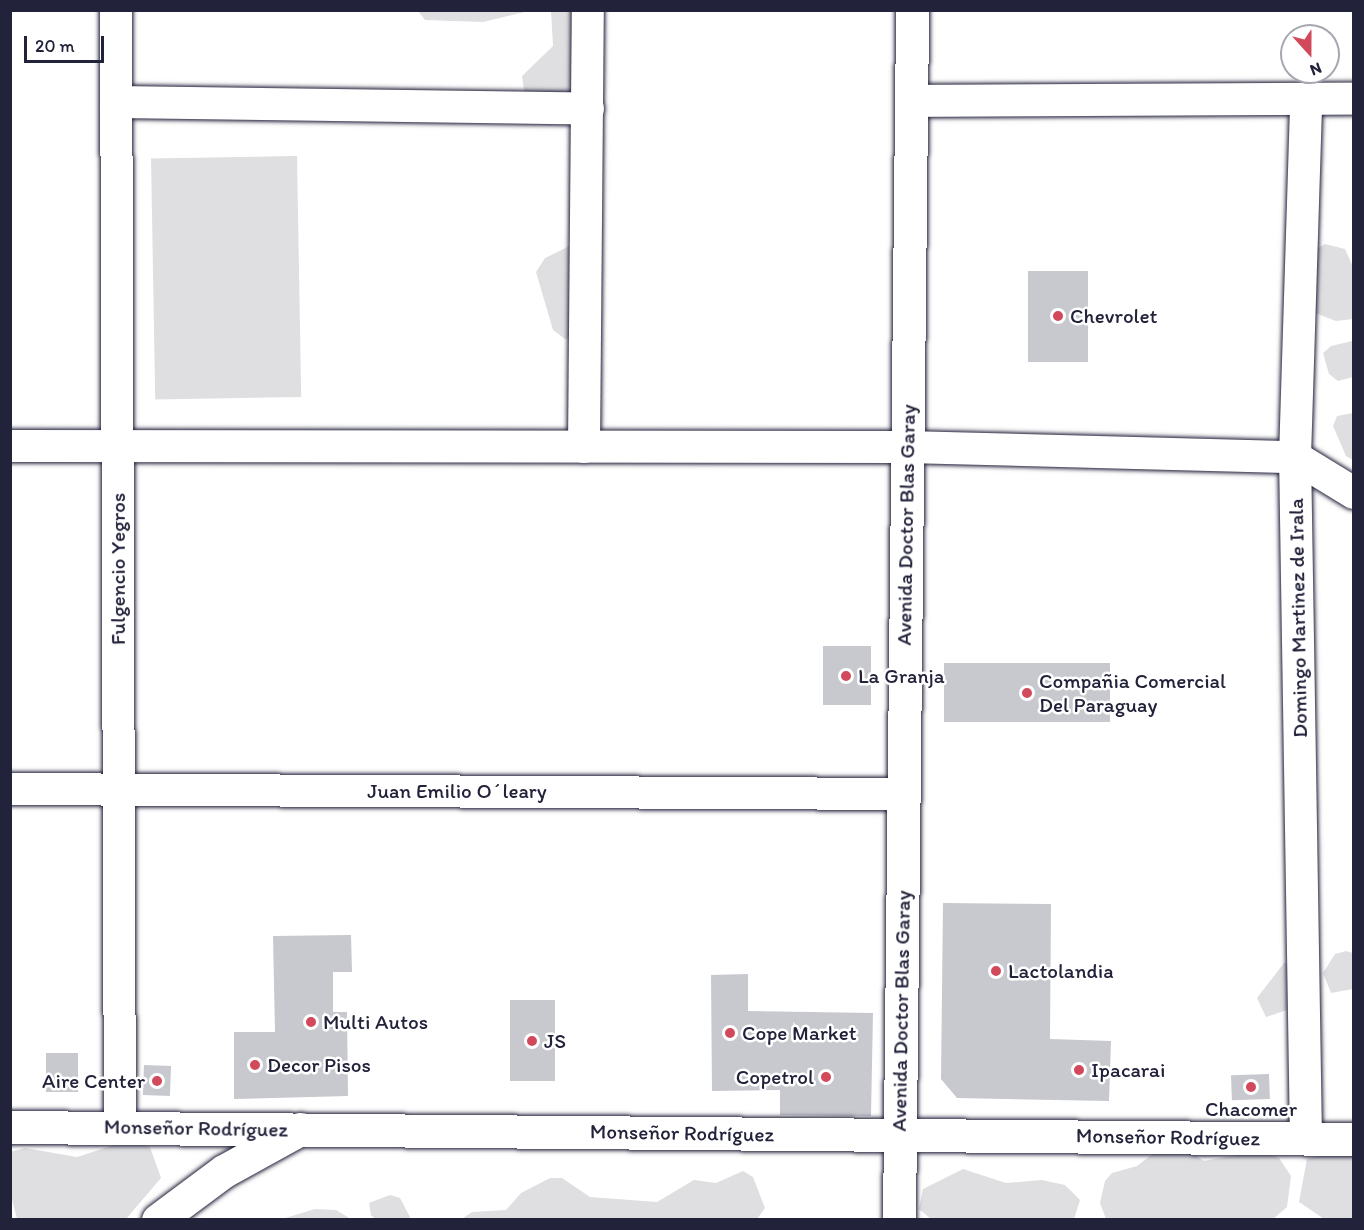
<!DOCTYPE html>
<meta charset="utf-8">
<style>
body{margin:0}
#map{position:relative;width:1364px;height:1230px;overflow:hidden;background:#fff;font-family:Itim,sans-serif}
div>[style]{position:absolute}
.green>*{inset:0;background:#dfdfe2;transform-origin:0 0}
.building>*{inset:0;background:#c8c8cf;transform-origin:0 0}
.roads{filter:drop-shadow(0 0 2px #22223b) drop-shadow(0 0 2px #22223b)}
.minor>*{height:32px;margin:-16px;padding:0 16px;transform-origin:16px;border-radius:16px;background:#fff}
.tertiary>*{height:33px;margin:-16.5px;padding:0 16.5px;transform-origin:16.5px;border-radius:16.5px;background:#fff}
.trunk>*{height:33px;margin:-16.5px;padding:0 16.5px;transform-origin:16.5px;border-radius:16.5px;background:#fff}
.dots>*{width:16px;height:16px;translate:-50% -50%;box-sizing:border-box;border:3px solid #fff;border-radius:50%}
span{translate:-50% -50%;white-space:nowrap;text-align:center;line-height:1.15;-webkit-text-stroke:5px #fff;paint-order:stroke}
.poi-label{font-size:21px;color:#22223b}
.left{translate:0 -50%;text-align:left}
.right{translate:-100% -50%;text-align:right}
.street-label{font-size:21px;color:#22223b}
.frame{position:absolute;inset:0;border:12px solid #22223b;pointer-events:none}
.north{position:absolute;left:1280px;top:24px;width:60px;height:60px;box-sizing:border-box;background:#fff;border:2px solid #a7a7b1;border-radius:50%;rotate:159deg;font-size:16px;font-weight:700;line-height:24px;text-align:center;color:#22223b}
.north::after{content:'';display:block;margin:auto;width:21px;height:27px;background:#d1495b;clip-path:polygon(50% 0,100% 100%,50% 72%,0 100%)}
.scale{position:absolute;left:24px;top:36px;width:80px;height:27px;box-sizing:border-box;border:3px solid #22223b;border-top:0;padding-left:8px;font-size:18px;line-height:21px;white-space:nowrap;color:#22223b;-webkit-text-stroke:4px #fff;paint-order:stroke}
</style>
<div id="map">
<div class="green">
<div style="clip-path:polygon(418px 11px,418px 10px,529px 11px,483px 22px,425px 20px)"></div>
<div style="clip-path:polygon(551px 11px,576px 11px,582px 67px,570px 98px,525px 98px,522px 76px,553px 46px)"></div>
<div style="left:297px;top:156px;width:241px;height:146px;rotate:89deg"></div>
<div style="clip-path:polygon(582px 240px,574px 337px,565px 339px,553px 330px,536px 272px,545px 258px)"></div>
<div style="clip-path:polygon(1325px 244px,1345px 249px,1353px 267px,1353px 319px,1336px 321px,1315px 313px,1316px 249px)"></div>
<div style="clip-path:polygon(1352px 341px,1353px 377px,1338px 381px,1329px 374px,1323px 353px,1331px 346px)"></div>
<div style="clip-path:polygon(1353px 413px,1354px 413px,1353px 460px,1346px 456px,1333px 426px,1337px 416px)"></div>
<div style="clip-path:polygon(1346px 951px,1353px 953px,1353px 989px,1331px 993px,1323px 973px,1335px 954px)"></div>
<div style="clip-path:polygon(1294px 962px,1299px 991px,1287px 1010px,1266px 1017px,1257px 998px,1284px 963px)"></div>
<div style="clip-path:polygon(130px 1140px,150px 1147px,161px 1178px,126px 1219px,17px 1219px,11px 1196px,10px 1152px,25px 1148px,77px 1157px)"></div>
<div style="clip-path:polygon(1353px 1145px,1353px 1219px,1324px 1219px,1299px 1202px,1307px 1159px)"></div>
<div style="clip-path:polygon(1163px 1146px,1184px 1148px,1204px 1161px,1259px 1151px,1279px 1158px,1291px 1176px,1287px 1207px,1273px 1219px,1106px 1219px,1100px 1203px,1105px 1181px,1112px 1173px,1137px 1166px)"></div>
<div style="clip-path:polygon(963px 1169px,1006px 1183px,1042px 1180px,1065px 1185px,1080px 1200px,1074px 1219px,931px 1219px,919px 1209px,923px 1189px)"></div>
<div style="clip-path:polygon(743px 1171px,753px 1177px,765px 1208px,757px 1219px,462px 1219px,472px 1212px,506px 1210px,521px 1193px,550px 1178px,562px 1178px,590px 1197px,657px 1202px,694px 1180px,716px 1183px)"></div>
<div style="clip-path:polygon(390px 1195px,400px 1198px,411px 1219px,375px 1219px,371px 1215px,369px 1203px)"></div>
<div style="clip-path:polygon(315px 1209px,336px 1210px,351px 1219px,282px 1219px)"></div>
</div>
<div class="building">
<div style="left:1028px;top:271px;width:60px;height:91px"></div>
<div style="left:823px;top:646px;width:48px;height:59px"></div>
<div style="left:944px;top:663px;width:166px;height:59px"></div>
<div style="clip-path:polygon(943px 903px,1051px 904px,1050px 1039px,1111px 1041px,1109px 1101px,957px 1098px,941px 1079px)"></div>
<div style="clip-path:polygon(351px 935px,352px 972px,333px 972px,333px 1012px,347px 1012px,348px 1096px,234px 1099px,234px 1032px,275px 1032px,273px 936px)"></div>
<div style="clip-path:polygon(748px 974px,748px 1011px,873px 1013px,871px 1116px,780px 1115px,780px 1090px,712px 1091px,711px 975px)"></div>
<div style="left:510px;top:1000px;width:45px;height:81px"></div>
<div style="left:46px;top:1053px;width:32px;height:39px"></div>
<div style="left:144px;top:1065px;width:27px;height:30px;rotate:2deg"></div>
<div style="left:1269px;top:1074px;width:25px;height:38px;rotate:88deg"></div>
</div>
<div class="roads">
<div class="minor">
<div style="left:116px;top:10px;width:1118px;rotate:89.8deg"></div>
<div style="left:911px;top:101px;width:443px;rotate:-0.3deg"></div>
<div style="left:116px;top:102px;width:472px;rotate:0.8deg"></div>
<div style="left:10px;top:446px;width:897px;rotate:0.06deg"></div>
<div style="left:907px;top:447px;width:388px;rotate:1.5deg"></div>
<div style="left:1295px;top:457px;width:69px;rotate:31.4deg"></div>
<div style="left:584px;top:447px;width:437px;rotate:-89.5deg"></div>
<div style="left:10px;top:789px;width:894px;rotate:0.32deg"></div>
<div style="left:1306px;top:1139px;width:682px;rotate:-90.92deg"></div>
<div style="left:1295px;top:457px;width:359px;rotate:-88.2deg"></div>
</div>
<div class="tertiary">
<div style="left:10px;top:1127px;width:1344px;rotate:0.51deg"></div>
<div style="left:899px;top:1220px;width:1210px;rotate:-89.38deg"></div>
</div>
<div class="trunk">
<div style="left:158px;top:1220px;width:82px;rotate:-36.6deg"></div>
<div style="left:224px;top:1171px;width:87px;rotate:-28.9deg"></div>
</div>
</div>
<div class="dots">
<div style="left:1058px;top:316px;background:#d1495b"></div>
<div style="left:846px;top:676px;background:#d1495b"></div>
<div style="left:1027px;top:693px;background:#d1495b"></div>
<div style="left:996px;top:971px;background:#d1495b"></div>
<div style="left:311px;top:1022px;background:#d1495b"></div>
<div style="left:730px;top:1033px;background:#d1495b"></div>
<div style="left:532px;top:1041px;background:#d1495b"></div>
<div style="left:255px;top:1065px;background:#d1495b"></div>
<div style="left:1079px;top:1070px;background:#d1495b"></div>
<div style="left:826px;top:1077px;background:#d1495b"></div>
<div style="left:157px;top:1081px;background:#d1495b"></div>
<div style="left:1251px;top:1087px;background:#d1495b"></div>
</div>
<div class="poi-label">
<span class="left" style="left:1070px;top:316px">Chevrolet</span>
<span class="left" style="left:858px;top:676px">La Granja</span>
<span class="left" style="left:1039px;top:693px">Compañia Comercial<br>Del Paraguay</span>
<span class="left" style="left:1008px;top:971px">Lactolandia</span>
<span class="left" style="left:323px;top:1022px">Multi Autos</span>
<span class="left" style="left:742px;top:1033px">Cope Market</span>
<span class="left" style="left:544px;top:1041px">JS</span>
<span class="left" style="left:267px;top:1065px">Decor Pisos</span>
<span class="left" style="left:1091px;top:1070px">Ipacarai</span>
<span class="right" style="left:814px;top:1077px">Copetrol</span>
<span class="right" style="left:145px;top:1081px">Aire Center</span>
<span style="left:1251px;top:1109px">Chacomer</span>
</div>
<div class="street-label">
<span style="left:906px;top:525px;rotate:-89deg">Avenida Doctor Blas Garay</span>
<span style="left:118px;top:569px;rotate:-90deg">Fulgencio Yegros</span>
<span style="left:1298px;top:618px;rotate:-91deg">Domingo Martinez de Irala</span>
<span style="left:457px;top:791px">Juan Emilio O´leary</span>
<span style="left:901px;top:1011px;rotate:-89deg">Avenida Doctor Blas Garay</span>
<span style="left:196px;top:1128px;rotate:1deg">Monseñor Rodríguez</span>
<span style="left:682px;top:1133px;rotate:1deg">Monseñor Rodríguez</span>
<span style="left:1168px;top:1137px;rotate:1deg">Monseñor Rodríguez</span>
</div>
<div class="frame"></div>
<div class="north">N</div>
<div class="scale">20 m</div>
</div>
